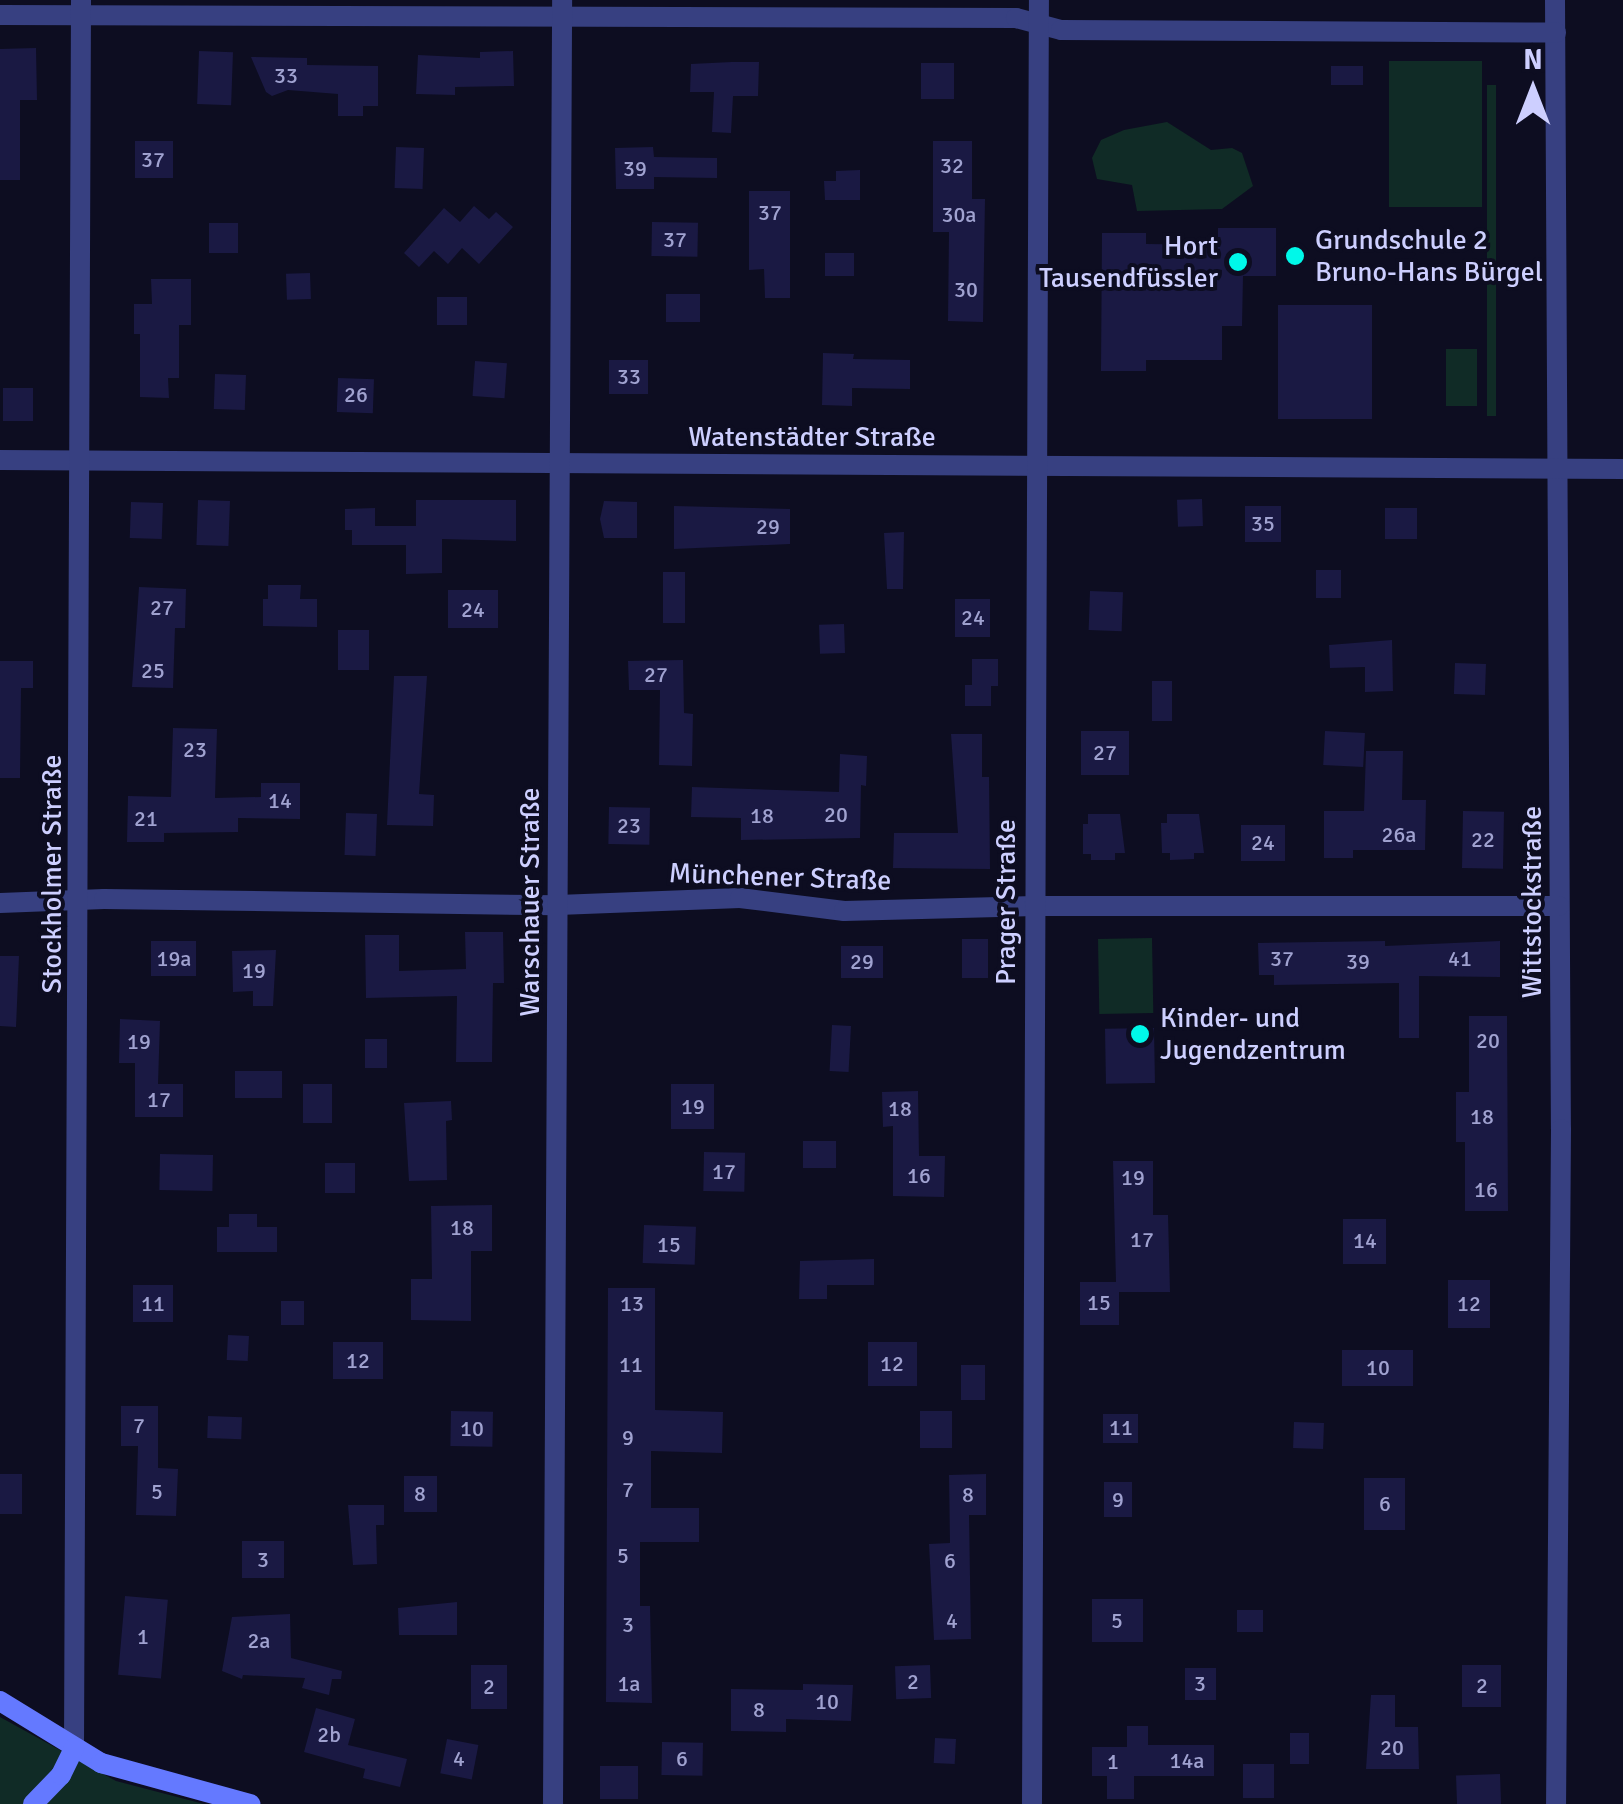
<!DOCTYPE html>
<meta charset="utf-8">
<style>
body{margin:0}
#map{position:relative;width:1623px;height:1804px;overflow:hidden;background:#0d0d21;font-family:Signika,sans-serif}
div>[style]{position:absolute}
.green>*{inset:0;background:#102b26;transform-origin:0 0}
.building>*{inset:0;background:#1a1943;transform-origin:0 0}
.street>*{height:20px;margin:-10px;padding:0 10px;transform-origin:10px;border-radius:10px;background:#374081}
.secondary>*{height:20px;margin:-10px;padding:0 10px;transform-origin:10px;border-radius:10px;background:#6479ff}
.dots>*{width:28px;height:28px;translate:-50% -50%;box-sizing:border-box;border:5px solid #0d0d21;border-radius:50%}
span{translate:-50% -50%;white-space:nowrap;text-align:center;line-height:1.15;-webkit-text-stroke:8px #0d0d21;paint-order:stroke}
.number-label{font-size:22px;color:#a0a2d0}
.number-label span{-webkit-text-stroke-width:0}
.poi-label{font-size:28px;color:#cdcfff}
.left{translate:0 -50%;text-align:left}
.right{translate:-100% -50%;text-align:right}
.street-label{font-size:28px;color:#cdcfff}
.north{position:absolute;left:1483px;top:40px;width:100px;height:100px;-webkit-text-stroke:8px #0d0d21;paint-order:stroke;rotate:0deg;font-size:28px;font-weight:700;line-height:40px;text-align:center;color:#cdcfff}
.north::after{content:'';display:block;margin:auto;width:35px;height:45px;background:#cdcfff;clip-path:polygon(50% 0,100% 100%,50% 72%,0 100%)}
</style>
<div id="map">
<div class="green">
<div style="left:1389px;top:61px;width:93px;height:146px"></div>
<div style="left:1487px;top:85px;width:9px;height:331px"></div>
<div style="clip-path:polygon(1167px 122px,1211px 150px,1232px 148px,1242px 153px,1253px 186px,1222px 209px,1137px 211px,1132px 185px,1097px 179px,1092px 158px,1101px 140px,1124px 130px)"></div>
<div style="left:1446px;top:349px;width:31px;height:57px"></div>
<div style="left:1152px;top:938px;width:75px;height:54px;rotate:89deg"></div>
<div style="clip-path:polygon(0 1717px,116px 1781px,204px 1804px,0 1804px)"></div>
</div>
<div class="building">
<div style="clip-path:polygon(36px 48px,37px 100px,20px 100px,20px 180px,0 180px,0 49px)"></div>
<div style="left:199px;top:51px;width:34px;height:53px;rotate:2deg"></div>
<div style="clip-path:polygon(513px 51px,514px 86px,455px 87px,455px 95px,416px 94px,418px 55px,480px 58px,480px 52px)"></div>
<div style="clip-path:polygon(251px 57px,307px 58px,307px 65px,378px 66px,378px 106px,363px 106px,363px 116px,338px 116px,338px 94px,288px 90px,272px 96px,266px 92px)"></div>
<div style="clip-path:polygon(732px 62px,759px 62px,758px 96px,733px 96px,731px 133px,712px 132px,714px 92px,690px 92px,691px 64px)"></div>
<div style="left:921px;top:63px;width:33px;height:36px"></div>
<div style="left:1331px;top:66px;width:32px;height:19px"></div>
<div style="left:135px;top:141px;width:38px;height:37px"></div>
<div style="clip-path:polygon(933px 141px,972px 141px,972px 199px,985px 199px,983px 322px,948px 321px,949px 232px,933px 232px)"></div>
<div style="left:396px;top:147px;width:28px;height:41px;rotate:2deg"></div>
<div style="clip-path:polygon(653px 147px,654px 157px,717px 158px,717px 178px,654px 177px,654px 189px,616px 189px,615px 148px)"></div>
<div style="clip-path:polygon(860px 170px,860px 200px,825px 200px,824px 181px,836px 181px,836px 171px)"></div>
<div style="clip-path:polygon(749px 191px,790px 191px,790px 298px,765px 298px,764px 269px,749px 270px)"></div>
<div style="clip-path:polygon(474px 206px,489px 219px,496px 212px,513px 227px,479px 264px,462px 248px,448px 264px,434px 251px,419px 267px,404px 253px,444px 208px,460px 222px)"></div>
<div style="left:652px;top:222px;width:46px;height:34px;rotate:1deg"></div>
<div style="left:209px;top:223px;width:29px;height:30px"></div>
<div style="clip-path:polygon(1218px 228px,1276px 228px,1276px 276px,1243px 276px,1242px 326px,1222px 326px,1222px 360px,1146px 360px,1146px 371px,1101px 371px,1102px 233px,1146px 233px,1146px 244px,1218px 245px)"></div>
<div style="left:825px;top:253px;width:29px;height:23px"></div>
<div style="left:310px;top:273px;width:26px;height:24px;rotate:88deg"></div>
<div style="clip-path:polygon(151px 279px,191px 279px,191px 325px,179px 325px,179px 378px,168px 378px,169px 398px,140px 397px,140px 334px,134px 334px,134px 304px,152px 304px)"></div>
<div style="left:666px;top:294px;width:34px;height:28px"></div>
<div style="left:437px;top:297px;width:30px;height:28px"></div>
<div style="left:1278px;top:305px;width:94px;height:114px"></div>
<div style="clip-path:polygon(823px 353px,854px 354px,853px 359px,910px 360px,910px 389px,852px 388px,852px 406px,822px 405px)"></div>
<div style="left:609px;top:360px;width:39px;height:34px"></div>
<div style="left:475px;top:361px;width:32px;height:35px;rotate:4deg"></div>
<div style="left:215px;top:374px;width:31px;height:35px;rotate:2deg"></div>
<div style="left:338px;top:378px;width:36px;height:34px;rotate:2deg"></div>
<div style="left:3px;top:388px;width:30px;height:33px"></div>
<div style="left:1202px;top:499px;width:27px;height:25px;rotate:88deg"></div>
<div style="left:198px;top:500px;width:32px;height:45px;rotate:2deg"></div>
<div style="clip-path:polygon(416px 500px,516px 500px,516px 541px,442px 539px,442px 573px,406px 574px,406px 545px,352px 545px,352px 530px,345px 530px,345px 509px,375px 508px,375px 526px,416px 526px)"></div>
<div style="clip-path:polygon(604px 501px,637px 502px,637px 538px,604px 538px,600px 519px)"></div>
<div style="left:131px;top:502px;width:32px;height:36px;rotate:2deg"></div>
<div style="clip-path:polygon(674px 506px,790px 509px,790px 544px,674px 549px)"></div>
<div style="left:1245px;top:506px;width:36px;height:36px"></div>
<div style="left:1417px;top:508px;width:31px;height:32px;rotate:90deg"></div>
<div style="clip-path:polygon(904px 532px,903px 589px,887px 589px,884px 533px)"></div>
<div style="left:1316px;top:570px;width:25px;height:28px"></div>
<div style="left:663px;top:572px;width:22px;height:51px"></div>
<div style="clip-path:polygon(268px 585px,301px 585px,300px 599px,317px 599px,317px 627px,263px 626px,263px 599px,268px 599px)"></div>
<div style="clip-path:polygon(139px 587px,186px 589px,185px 628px,175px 628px,173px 688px,132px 687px)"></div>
<div style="left:498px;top:590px;width:38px;height:50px;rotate:90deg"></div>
<div style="left:1090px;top:591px;width:33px;height:39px;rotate:2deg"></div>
<div style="left:955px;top:599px;width:35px;height:38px"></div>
<div style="left:844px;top:624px;width:29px;height:25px;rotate:88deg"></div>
<div style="left:338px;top:630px;width:31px;height:40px"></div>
<div style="clip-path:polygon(1392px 640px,1393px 691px,1365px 692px,1365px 667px,1330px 668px,1329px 645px)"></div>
<div style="clip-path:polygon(972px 659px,998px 659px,998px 686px,991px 686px,991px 706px,965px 706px,965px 685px,972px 685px)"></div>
<div style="clip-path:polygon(683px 660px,684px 713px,693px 714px,692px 766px,659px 765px,660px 690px,629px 690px,628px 661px)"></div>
<div style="clip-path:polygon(0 661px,33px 661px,33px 688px,21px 688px,20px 778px,0 778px)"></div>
<div style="left:1455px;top:663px;width:31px;height:31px;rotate:2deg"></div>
<div style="clip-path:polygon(394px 676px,427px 676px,419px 794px,434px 795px,433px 826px,387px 825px)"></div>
<div style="left:1152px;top:681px;width:20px;height:40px"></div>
<div style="clip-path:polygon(173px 728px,217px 729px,215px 798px,261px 797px,261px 783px,300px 783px,300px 819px,238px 818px,238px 832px,164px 833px,164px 842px,127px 842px,128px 796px,171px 797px)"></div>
<div style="left:1129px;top:731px;width:44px;height:48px;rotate:90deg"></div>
<div style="left:1325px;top:731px;width:40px;height:34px;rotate:3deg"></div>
<div style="clip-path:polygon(951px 734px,982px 734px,982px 777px,989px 777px,990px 869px,893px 868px,894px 833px,958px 833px)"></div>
<div style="clip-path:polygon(1366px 751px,1403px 751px,1402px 800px,1426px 800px,1425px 850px,1353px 850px,1353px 858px,1324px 858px,1324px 811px,1364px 811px)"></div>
<div style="clip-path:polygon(840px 754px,867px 756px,866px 786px,861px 785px,860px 838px,741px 840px,741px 818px,691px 817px,692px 787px,839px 792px)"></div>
<div style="left:609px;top:807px;width:41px;height:37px;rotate:1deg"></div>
<div style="left:1463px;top:811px;width:41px;height:57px;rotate:1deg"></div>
<div style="left:346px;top:813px;width:31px;height:42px;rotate:2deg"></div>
<div style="clip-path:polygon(1088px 814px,1120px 814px,1125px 853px,1115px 853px,1115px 860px,1091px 860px,1091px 854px,1083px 854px,1083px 824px,1088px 824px)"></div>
<div style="clip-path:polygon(1167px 814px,1199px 814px,1204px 853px,1194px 853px,1194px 859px,1170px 860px,1170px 853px,1162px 853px,1161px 823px,1167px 823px)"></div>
<div style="left:1241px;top:825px;width:44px;height:36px"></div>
<div style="clip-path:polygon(465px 932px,503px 932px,504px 983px,493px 983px,492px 1062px,456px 1062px,457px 996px,366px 998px,365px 935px,399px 935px,399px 971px,466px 969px)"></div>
<div style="left:962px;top:939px;width:26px;height:39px"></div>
<div style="left:196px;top:941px;width:35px;height:45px;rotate:90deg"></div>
<div style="clip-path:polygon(1385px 941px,1385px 946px,1500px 941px,1500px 977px,1419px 976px,1419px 1038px,1399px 1038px,1399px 983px,1274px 985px,1274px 975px,1259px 975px,1258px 943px)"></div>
<div style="left:841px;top:946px;width:42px;height:32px"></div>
<div style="clip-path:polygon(276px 950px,273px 1006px,253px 1006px,253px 991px,233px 992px,232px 951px)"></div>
<div style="clip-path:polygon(0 956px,19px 956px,16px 1027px,0 1026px)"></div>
<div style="clip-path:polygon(1469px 1016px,1507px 1016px,1508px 1211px,1465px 1211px,1465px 1142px,1456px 1142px,1456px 1092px,1469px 1092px)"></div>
<div style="clip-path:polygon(120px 1019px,160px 1021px,158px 1084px,183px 1084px,183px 1117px,135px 1117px,135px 1063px,119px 1063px)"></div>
<div style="left:832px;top:1025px;width:19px;height:46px;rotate:3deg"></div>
<div style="left:1154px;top:1028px;width:55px;height:49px;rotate:89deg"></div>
<div style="left:365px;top:1039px;width:22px;height:29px"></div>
<div style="left:235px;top:1071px;width:47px;height:27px"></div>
<div style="left:303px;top:1084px;width:29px;height:39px"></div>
<div style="left:714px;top:1084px;width:45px;height:43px;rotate:90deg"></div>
<div style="clip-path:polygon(918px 1091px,919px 1156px,945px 1156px,944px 1197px,893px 1196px,893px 1126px,883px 1127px,882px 1092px)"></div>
<div style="clip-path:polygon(451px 1101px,452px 1120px,446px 1121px,447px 1180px,409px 1181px,404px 1103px)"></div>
<div style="left:803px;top:1141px;width:33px;height:27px"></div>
<div style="left:704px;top:1152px;width:41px;height:39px;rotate:1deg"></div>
<div style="left:160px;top:1154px;width:53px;height:36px;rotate:1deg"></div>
<div style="clip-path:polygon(1113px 1161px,1153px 1161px,1153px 1215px,1168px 1215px,1170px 1292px,1119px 1292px,1119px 1325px,1080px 1325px,1080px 1282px,1116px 1282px)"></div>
<div style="left:325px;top:1163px;width:30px;height:30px"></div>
<div style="clip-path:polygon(492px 1205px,492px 1251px,471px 1251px,471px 1321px,411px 1320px,411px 1279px,432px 1279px,431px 1206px)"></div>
<div style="clip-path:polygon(229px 1214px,257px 1214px,257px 1227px,277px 1227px,277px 1252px,217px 1252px,217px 1227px,229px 1227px)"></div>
<div style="left:1343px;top:1219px;width:43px;height:45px"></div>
<div style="left:644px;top:1225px;width:52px;height:38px;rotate:2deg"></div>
<div style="clip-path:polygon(874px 1259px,874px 1285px,827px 1285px,827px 1299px,799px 1299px,800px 1261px)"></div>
<div style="left:1448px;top:1280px;width:42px;height:48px"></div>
<div style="left:173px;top:1285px;width:37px;height:40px;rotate:90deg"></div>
<div style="clip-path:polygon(608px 1288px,655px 1288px,655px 1410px,723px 1412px,722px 1453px,651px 1451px,651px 1508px,699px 1508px,699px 1542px,640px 1542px,640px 1606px,650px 1606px,652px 1703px,606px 1702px)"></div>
<div style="left:304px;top:1301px;width:24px;height:23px;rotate:90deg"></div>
<div style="left:228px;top:1335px;width:21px;height:25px;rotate:3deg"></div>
<div style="left:333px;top:1342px;width:50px;height:37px"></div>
<div style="left:868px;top:1342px;width:49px;height:44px"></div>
<div style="left:1342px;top:1350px;width:71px;height:36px"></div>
<div style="left:961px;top:1365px;width:24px;height:35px"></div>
<div style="clip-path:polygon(121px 1406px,158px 1406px,158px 1468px,178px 1469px,176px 1516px,136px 1515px,138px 1446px,121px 1446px)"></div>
<div style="left:451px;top:1411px;width:42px;height:35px;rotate:1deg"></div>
<div style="left:952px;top:1411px;width:37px;height:32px;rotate:90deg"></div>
<div style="left:1103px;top:1414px;width:35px;height:29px"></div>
<div style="left:208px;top:1416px;width:34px;height:22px;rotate:2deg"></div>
<div style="left:1294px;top:1422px;width:30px;height:26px;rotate:2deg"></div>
<div style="left:0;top:1474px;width:22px;height:40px"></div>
<div style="clip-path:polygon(986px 1474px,986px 1515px,969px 1515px,971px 1639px,934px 1640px,929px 1544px,950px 1543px,949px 1475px)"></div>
<div style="left:404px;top:1476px;width:33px;height:36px"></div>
<div style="left:1364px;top:1478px;width:41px;height:52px"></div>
<div style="left:1104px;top:1482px;width:28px;height:35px"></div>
<div style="clip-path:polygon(348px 1505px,384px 1505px,384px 1525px,376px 1525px,377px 1564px,353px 1565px)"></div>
<div style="left:284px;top:1541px;width:37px;height:42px;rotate:90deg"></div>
<div style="left:125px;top:1596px;width:43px;height:79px;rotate:5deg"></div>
<div style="left:1092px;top:1599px;width:51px;height:43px"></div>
<div style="clip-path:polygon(457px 1602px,457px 1635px,399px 1635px,398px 1608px)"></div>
<div style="left:1237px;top:1610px;width:26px;height:22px"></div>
<div style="clip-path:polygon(290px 1614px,291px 1658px,342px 1671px,341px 1679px,332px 1679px,329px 1695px,302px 1688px,305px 1678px,243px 1675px,242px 1679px,222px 1671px,232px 1617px)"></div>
<div style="left:471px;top:1665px;width:36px;height:44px"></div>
<div style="left:930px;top:1665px;width:33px;height:35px;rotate:88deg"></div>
<div style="left:1462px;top:1665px;width:39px;height:42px"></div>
<div style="left:1185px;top:1668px;width:31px;height:32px"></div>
<div style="clip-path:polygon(803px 1684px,853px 1685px,851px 1721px,786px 1719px,786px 1732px,731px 1731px,731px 1689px,803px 1690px)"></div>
<div style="clip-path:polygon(1371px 1695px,1395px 1695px,1395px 1727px,1418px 1727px,1419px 1769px,1366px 1769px)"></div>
<div style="clip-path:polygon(316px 1708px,355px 1719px,348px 1745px,407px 1759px,400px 1787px,363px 1778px,365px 1769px,304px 1752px)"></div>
<div style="clip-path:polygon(1127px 1726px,1148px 1726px,1148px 1745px,1214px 1745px,1214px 1776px,1134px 1776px,1134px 1799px,1107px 1799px,1107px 1776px,1092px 1776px,1092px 1747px,1127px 1747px)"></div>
<div style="left:1290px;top:1733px;width:19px;height:31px"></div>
<div style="left:935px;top:1738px;width:21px;height:25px;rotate:3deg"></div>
<div style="left:447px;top:1739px;width:32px;height:35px;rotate:11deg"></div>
<div style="left:662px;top:1742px;width:41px;height:33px;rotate:1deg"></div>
<div style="left:1243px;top:1764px;width:31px;height:34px"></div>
<div style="left:600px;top:1766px;width:38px;height:33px"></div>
<div style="left:1500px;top:1774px;width:30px;height:44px;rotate:88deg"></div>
</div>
<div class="street">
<div style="left:1555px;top:0;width:1129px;rotate:89.7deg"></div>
<div style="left:1561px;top:1129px;width:675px;rotate:90.42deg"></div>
<div style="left:0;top:15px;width:1016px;rotate:0.17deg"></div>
<div style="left:1016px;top:18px;width:47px;rotate:14.9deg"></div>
<div style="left:1061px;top:30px;width:495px;rotate:0.3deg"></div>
<div style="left:0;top:460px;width:1623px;rotate:0.32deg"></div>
<div style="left:0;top:903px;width:104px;rotate:-2.2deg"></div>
<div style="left:104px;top:899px;width:454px;rotate:0.8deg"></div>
<div style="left:558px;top:905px;width:182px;rotate:-2.2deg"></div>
<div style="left:740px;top:898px;width:105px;rotate:7.1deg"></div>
<div style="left:844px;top:911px;width:190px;rotate:-1.5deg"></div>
<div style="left:1034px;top:906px;width:525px"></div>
<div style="left:74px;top:1748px;width:1748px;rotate:-89.77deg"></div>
<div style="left:553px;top:1804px;width:1804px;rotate:-89.71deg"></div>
<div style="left:1032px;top:1804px;width:1804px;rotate:-89.78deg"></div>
</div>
<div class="secondary">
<div style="left:0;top:1701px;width:119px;rotate:31.5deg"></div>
<div style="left:101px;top:1763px;width:155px;rotate:15.4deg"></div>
<div style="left:33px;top:1804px;width:40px;rotate:-46deg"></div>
<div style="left:61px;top:1775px;width:30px;rotate:-64deg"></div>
</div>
<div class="dots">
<div style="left:1295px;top:256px;background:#00f8e9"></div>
<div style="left:1238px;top:262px;background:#00f8e9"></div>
<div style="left:1140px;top:1034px;background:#00f8e9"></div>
</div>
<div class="number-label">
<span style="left:286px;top:76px">33</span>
<span style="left:153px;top:160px">37</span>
<span style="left:952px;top:166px">32</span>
<span style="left:635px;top:169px">39</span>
<span style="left:770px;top:213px">37</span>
<span style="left:959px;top:215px">30a</span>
<span style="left:675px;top:240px">37</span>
<span style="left:966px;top:290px">30</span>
<span style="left:629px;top:377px">33</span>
<span style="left:356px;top:395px">26</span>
<span style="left:1263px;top:524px">35</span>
<span style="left:768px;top:527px">29</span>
<span style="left:162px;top:608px">27</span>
<span style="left:473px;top:610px">24</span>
<span style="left:973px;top:618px">24</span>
<span style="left:153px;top:671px">25</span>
<span style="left:656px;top:675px">27</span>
<span style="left:195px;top:750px">23</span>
<span style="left:1105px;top:753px">27</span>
<span style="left:280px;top:801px">14</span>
<span style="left:836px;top:815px">20</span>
<span style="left:762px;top:816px">18</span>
<span style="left:146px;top:819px">21</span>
<span style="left:629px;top:826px">23</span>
<span style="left:1399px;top:835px">26a</span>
<span style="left:1483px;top:840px">22</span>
<span style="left:1263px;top:843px">24</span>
<span style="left:174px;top:959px">19a</span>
<span style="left:1282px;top:959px">37</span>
<span style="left:1460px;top:959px">41</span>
<span style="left:862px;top:962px">29</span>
<span style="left:1358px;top:962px">39</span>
<span style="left:254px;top:971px">19</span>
<span style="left:1488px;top:1041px">20</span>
<span style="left:139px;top:1042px">19</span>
<span style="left:159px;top:1100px">17</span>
<span style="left:693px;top:1107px">19</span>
<span style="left:900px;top:1109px">18</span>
<span style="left:1482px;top:1117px">18</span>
<span style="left:724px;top:1172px">17</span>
<span style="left:919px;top:1176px">16</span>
<span style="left:1133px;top:1178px">19</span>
<span style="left:1486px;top:1190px">16</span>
<span style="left:462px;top:1228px">18</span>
<span style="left:1142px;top:1240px">17</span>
<span style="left:1365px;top:1241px">14</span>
<span style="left:669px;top:1245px">15</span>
<span style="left:1099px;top:1303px">15</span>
<span style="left:153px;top:1304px">11</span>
<span style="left:632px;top:1304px">13</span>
<span style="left:1469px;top:1304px">12</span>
<span style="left:358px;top:1361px">12</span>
<span style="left:892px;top:1364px">12</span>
<span style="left:631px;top:1365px">11</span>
<span style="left:1378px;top:1368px">10</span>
<span style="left:139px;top:1426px">7</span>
<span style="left:1121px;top:1428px">11</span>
<span style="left:472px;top:1429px">10</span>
<span style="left:628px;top:1438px">9</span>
<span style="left:628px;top:1490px">7</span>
<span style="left:157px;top:1492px">5</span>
<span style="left:420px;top:1494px">8</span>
<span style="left:968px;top:1495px">8</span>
<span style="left:1118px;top:1500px">9</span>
<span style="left:1385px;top:1504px">6</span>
<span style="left:623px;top:1556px">5</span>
<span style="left:263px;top:1560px">3</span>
<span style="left:950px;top:1561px">6</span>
<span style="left:952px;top:1621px">4</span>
<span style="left:1117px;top:1621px">5</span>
<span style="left:628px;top:1625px">3</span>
<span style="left:143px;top:1637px">1</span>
<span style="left:259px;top:1641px">2a</span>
<span style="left:913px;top:1682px">2</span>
<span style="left:629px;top:1684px">1a</span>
<span style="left:1200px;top:1684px">3</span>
<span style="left:1482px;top:1686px">2</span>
<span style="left:489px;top:1687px">2</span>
<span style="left:827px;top:1702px">10</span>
<span style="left:759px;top:1710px">8</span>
<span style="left:329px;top:1735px">2b</span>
<span style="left:1392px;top:1748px">20</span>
<span style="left:459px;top:1759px">4</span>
<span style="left:682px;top:1759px">6</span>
<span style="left:1187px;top:1761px">14a</span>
<span style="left:1113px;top:1762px">1</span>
</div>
<div class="poi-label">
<span class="left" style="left:1315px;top:256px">Grundschule 2<br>Bruno-Hans Bürgel</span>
<span class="right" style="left:1218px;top:262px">Hort<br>Tausendfüssler</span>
<span class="left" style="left:1160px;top:1034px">Kinder- und<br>Jugendzentrum</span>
</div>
<div class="street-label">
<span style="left:812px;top:437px">Watenstädter Straße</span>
<span style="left:52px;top:874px;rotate:-90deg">Stockholmer Straße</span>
<span style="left:780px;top:877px;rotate:2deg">Münchener Straße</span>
<span style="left:530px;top:902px;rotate:-90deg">Warschauer Straße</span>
<span style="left:1006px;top:902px;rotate:-90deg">Prager Straße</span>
<span style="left:1532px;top:902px;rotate:-90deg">Wittstockstraße</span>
</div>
<div class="north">N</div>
</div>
